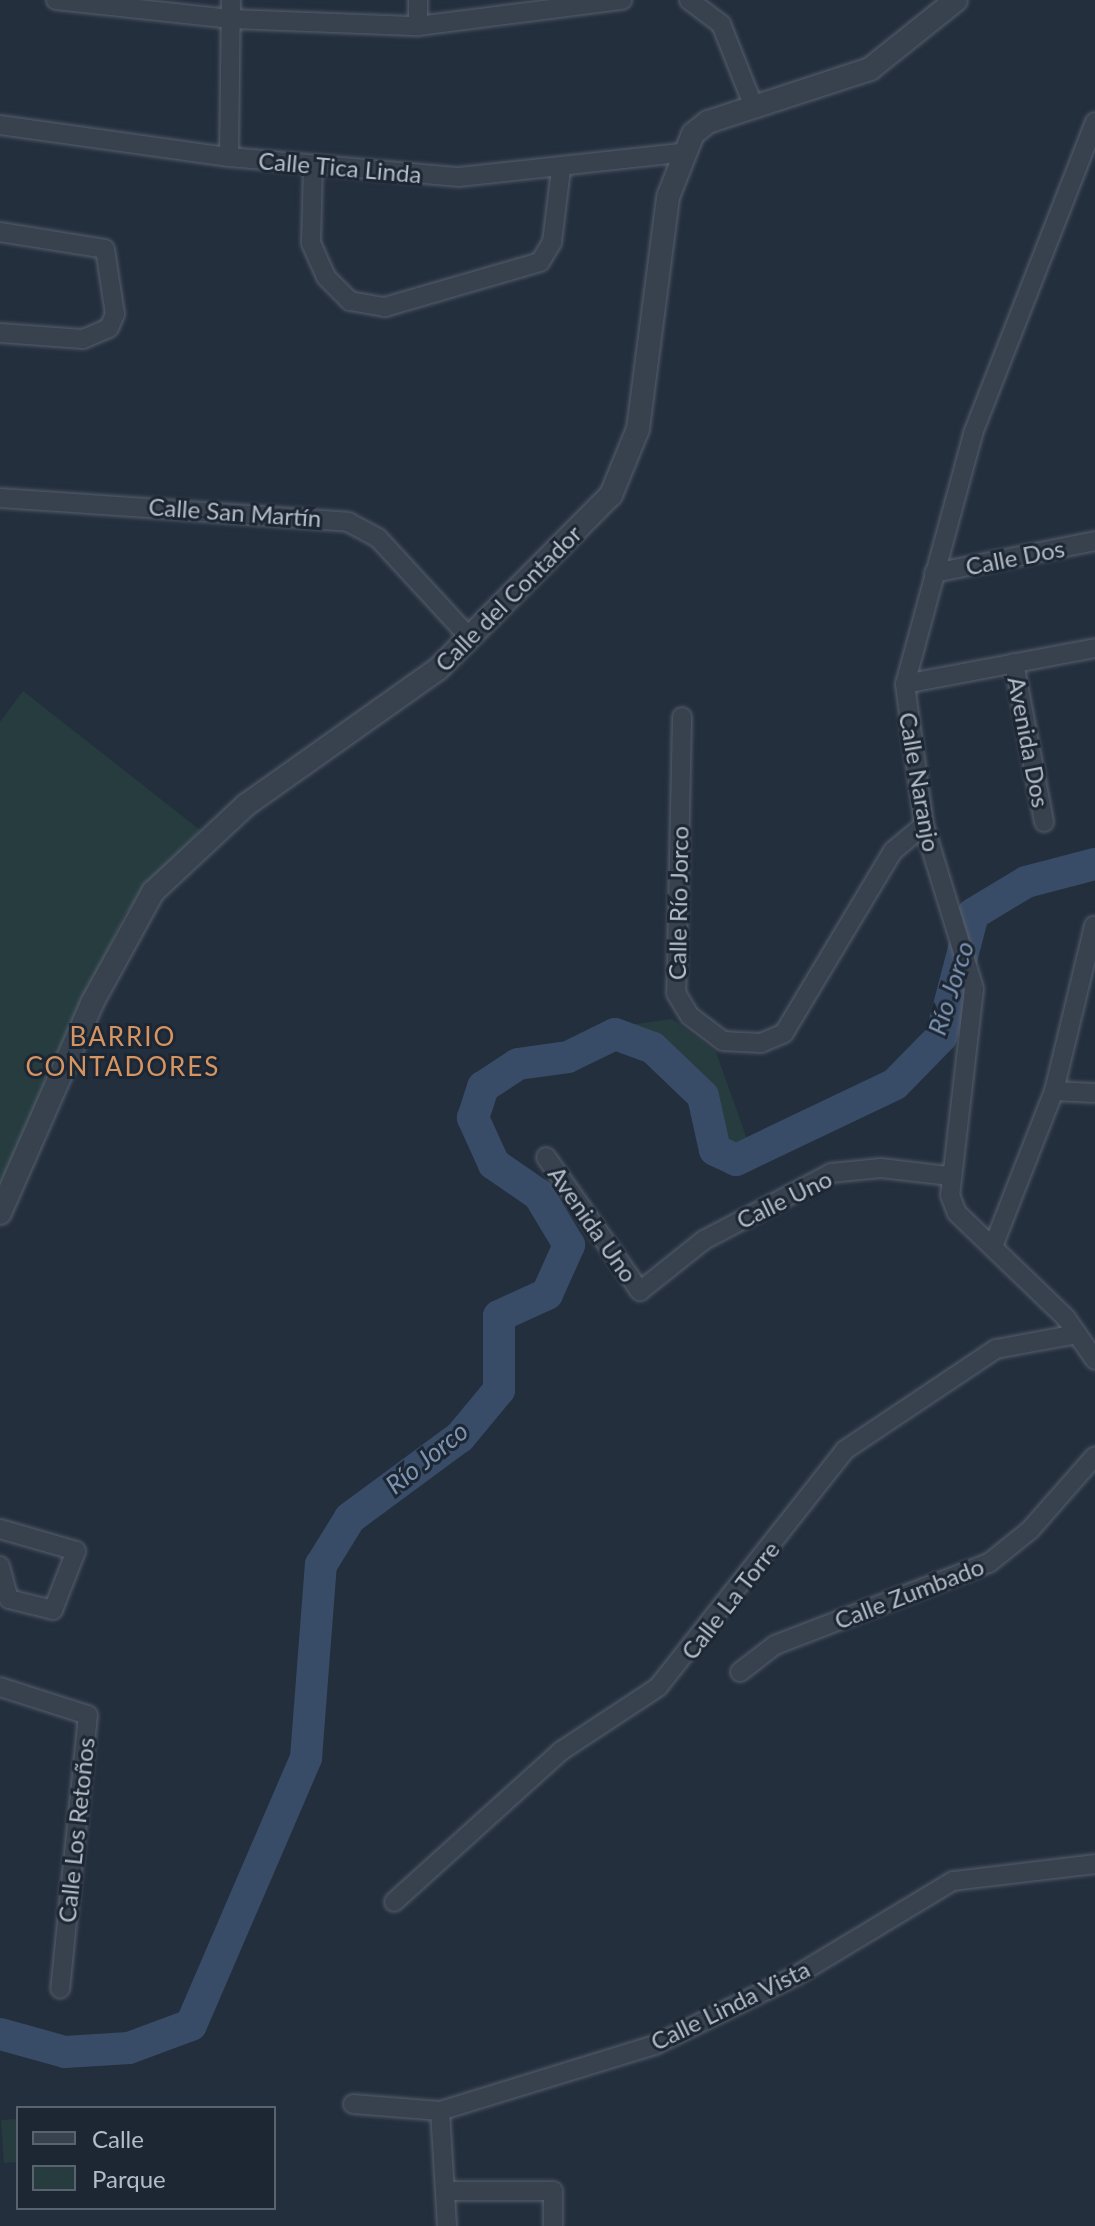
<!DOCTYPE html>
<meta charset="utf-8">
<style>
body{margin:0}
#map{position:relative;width:1095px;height:2226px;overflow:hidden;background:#242f3e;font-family:Lato,sans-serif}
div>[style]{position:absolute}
.green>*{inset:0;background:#263c3f}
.river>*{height:32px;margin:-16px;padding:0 16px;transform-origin:16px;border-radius:16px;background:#394c67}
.roads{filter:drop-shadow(0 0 2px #565f6c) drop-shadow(0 0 2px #565f6c)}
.minor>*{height:18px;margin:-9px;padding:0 9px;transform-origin:9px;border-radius:9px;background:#38414e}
.tertiary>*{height:22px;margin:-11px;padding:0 11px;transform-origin:11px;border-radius:11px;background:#38414e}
span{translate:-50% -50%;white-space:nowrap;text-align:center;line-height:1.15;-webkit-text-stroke:6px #1d2633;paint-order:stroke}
.street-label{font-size:24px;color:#b4bcc9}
.water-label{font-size:26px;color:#7c92b1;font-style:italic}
.neighbourhood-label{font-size:26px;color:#d59563;letter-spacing:2px}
.legend{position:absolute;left:16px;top:2106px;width:260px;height:104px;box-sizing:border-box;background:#1d2633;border:2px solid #59626f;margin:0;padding:10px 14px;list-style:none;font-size:24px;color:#b4bcc9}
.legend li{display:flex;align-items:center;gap:16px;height:40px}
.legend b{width:40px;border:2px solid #59626f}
</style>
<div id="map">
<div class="green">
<div style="clip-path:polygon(23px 691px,200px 830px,124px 915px,0 1185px,0 722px)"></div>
<div style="clip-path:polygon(672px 1019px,716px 1052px,748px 1142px,720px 1143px,710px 1093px,655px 1042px,615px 1027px)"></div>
<div style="clip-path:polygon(18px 2119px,18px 2162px,4px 2163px,1px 2120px)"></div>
</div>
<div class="river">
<div style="left:0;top:2034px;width:67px;rotate:15.5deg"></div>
<div style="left:65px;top:2052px;width:64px;rotate:-3.6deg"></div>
<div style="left:129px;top:2048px;width:66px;rotate:-20.4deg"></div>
<div style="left:191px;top:2025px;width:291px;rotate:-66.7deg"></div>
<div style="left:306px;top:1758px;width:194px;rotate:-85.6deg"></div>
<div style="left:321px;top:1565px;width:55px;rotate:-58.3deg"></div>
<div style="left:350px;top:1518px;width:137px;rotate:-36.4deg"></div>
<div style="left:460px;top:1437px;width:61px;rotate:-50.3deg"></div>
<div style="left:499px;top:1390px;width:74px;rotate:-90deg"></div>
<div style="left:499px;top:1316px;width:53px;rotate:-24.6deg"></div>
<div style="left:547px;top:1294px;width:54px;rotate:-65.8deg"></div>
<div style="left:569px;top:1245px;width:58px;rotate:-121deg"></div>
<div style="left:539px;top:1195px;width:55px;rotate:-145.4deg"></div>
<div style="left:494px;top:1164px;width:51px;rotate:-114.5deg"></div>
<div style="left:473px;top:1118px;width:33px;rotate:-72deg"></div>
<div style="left:483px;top:1087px;width:42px;rotate:-33.3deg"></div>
<div style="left:518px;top:1064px;width:50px;rotate:-8deg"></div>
<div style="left:568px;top:1057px;width:52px;rotate:-26.1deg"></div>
<div style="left:615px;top:1034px;width:40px;rotate:20.2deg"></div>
<div style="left:653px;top:1048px;width:69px;rotate:43.8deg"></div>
<div style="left:703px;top:1096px;width:55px;rotate:77.5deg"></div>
<div style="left:715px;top:1150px;width:23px;rotate:25deg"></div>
<div style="left:736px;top:1160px;width:176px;rotate:-25.5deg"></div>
<div style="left:895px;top:1084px;width:66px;rotate:-45.6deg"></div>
<div style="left:941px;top:1037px;width:127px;rotate:-75.4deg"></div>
<div style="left:973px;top:914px;width:62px;rotate:-31.1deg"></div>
<div style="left:1026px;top:882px;width:71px;rotate:-14.6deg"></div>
</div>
<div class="roads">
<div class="minor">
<div style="left:56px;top:0;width:177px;rotate:6.2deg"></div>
<div style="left:232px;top:19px;width:186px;rotate:2.2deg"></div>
<div style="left:418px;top:26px;width:206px;rotate:-7.3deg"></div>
<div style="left:418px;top:0;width:26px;rotate:90deg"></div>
<div style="left:689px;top:0;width:40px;rotate:37deg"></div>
<div style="left:721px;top:24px;width:87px;rotate:68.4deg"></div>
<div style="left:1095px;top:122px;width:335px;rotate:111.4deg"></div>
<div style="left:973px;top:434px;width:259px;rotate:105.2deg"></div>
<div style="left:905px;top:684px;width:142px;rotate:82.3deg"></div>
<div style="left:924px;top:825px;width:171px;rotate:73deg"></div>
<div style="left:974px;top:989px;width:207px;rotate:96.6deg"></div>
<div style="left:950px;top:1195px;width:19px;rotate:69deg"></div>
<div style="left:957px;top:1213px;width:151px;rotate:43.9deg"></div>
<div style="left:1066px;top:1318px;width:51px;rotate:55.4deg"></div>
<div style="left:0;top:125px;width:231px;rotate:8deg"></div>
<div style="left:229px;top:157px;width:231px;rotate:5deg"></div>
<div style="left:459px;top:177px;width:223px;rotate:-6.2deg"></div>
<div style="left:229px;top:157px;width:157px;rotate:-89.3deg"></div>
<div style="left:313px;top:166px;width:77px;rotate:91.5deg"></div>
<div style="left:311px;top:243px;width:37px;rotate:66deg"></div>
<div style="left:326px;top:277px;width:34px;rotate:45deg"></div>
<div style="left:350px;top:301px;width:36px;rotate:10deg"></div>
<div style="left:385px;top:307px;width:161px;rotate:-16.2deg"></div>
<div style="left:540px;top:262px;width:23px;rotate:-59deg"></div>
<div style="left:552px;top:242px;width:73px;rotate:-82.9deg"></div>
<div style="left:0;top:232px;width:106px;rotate:9.2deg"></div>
<div style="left:105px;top:249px;width:66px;rotate:81.3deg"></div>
<div style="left:115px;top:314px;width:15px;rotate:113deg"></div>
<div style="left:109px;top:328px;width:28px;rotate:157deg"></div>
<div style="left:83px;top:339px;width:83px;rotate:-175.9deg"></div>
<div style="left:0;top:498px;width:349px;rotate:3.9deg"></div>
<div style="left:348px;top:522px;width:34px;rotate:28deg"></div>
<div style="left:378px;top:538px;width:136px;rotate:47.4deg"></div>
<div style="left:934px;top:573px;width:164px;rotate:-11.2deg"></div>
<div style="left:1014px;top:663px;width:162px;rotate:79.3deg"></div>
<div style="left:905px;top:684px;width:193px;rotate:-10.7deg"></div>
<div style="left:682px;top:717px;width:276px;rotate:91.2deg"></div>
<div style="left:676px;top:993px;width:27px;rotate:59deg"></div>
<div style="left:690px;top:1016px;width:41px;rotate:37.1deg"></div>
<div style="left:723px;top:1041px;width:38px;rotate:3deg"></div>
<div style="left:761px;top:1043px;width:25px;rotate:-23deg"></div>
<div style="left:784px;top:1033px;width:212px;rotate:-59.1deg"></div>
<div style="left:893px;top:851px;width:40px;rotate:-40deg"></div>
<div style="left:1054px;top:1091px;width:41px;rotate:2.8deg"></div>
<div style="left:546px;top:1157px;width:164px;rotate:55deg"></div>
<div style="left:640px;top:1291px;width:82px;rotate:-38.6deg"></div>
<div style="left:704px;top:1240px;width:144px;rotate:-27.8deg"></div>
<div style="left:831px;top:1173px;width:50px;rotate:-5.7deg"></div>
<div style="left:881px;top:1168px;width:67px;rotate:6.8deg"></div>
<div style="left:994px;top:1244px;width:164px;rotate:-68.6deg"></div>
<div style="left:1054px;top:1091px;width:170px;rotate:-76.4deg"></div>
<div style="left:0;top:1529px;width:79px;rotate:16.1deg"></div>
<div style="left:76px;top:1551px;width:63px;rotate:111.3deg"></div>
<div style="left:53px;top:1610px;width:45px;rotate:-166deg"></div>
<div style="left:0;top:1566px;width:34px;rotate:75deg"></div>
<div style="left:740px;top:1672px;width:44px;rotate:-37.6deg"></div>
<div style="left:775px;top:1645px;width:229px;rotate:-21deg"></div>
<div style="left:989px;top:1563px;width:53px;rotate:-38.8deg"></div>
<div style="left:1030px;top:1530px;width:98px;rotate:-48.7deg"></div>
<div style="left:0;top:1687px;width:92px;rotate:17.7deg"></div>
<div style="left:88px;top:1715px;width:275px;rotate:95.8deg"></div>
<div style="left:394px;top:1902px;width:225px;rotate:-42.1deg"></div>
<div style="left:561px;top:1751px;width:116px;rotate:-33.4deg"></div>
<div style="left:658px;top:1687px;width:302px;rotate:-51.7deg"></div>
<div style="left:845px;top:1450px;width:182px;rotate:-33.8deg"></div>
<div style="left:996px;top:1349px;width:82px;rotate:-10.5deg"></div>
<div style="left:353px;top:2104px;width:87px;rotate:4.6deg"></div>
<div style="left:440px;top:2111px;width:225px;rotate:-17.1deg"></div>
<div style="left:655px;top:2045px;width:158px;rotate:-26.2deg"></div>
<div style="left:797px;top:1975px;width:182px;rotate:-31.1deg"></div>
<div style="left:953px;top:1881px;width:143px;rotate:-6.8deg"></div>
<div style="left:440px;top:2111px;width:115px;rotate:86.5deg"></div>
<div style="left:446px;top:2191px;width:107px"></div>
<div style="left:553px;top:2191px;width:35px;rotate:90deg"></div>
</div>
<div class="tertiary">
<div style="left:0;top:1213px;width:229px;rotate:-66.3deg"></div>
<div style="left:92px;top:1003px;width:127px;rotate:-61.2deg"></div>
<div style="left:153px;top:892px;width:127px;rotate:-43.1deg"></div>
<div style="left:246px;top:805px;width:235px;rotate:-35.3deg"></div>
<div style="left:438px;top:669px;width:245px;rotate:-45.2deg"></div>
<div style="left:611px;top:495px;width:71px;rotate:-67.8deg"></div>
<div style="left:638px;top:429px;width:234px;rotate:-82.6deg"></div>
<div style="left:668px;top:197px;width:68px;rotate:-68.4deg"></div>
<div style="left:693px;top:134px;width:19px;rotate:-39deg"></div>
<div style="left:708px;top:122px;width:170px;rotate:-18.1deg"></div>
<div style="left:870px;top:69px;width:110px;rotate:-38.7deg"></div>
</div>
</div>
<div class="street-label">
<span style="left:340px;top:167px;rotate:5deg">Calle Tica Linda</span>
<span style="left:235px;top:512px;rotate:4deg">Calle San Martín</span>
<span style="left:1015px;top:557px;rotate:-11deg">Calle Dos</span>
<span style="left:508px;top:598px;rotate:-45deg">Calle del Contador</span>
<span style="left:1029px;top:742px;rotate:79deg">Avenida Dos</span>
<span style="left:920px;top:782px;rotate:80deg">Calle Naranjo</span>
<span style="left:678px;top:903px;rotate:-89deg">Calle Río Jorco</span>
<span style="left:784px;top:1199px;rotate:-26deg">Calle Uno</span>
<span style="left:593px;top:1224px;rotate:55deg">Avenida Uno</span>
<span style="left:909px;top:1593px;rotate:-21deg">Calle Zumbado</span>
<span style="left:730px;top:1600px;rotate:-52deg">Calle La Torre</span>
<span style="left:76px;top:1830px;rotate:-84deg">Calle Los Retoños</span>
<span style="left:730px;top:2005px;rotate:-26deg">Calle Linda Vista</span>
</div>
<div class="water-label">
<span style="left:951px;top:988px;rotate:-72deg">Río Jorco</span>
<span style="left:427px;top:1458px;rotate:-39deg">Río Jorco</span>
</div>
<div class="neighbourhood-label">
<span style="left:123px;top:1052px">BARRIO<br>CONTADORES</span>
</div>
<ul class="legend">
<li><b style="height:10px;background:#38414e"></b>Calle</li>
<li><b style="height:22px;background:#263c3f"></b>Parque</li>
</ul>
</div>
